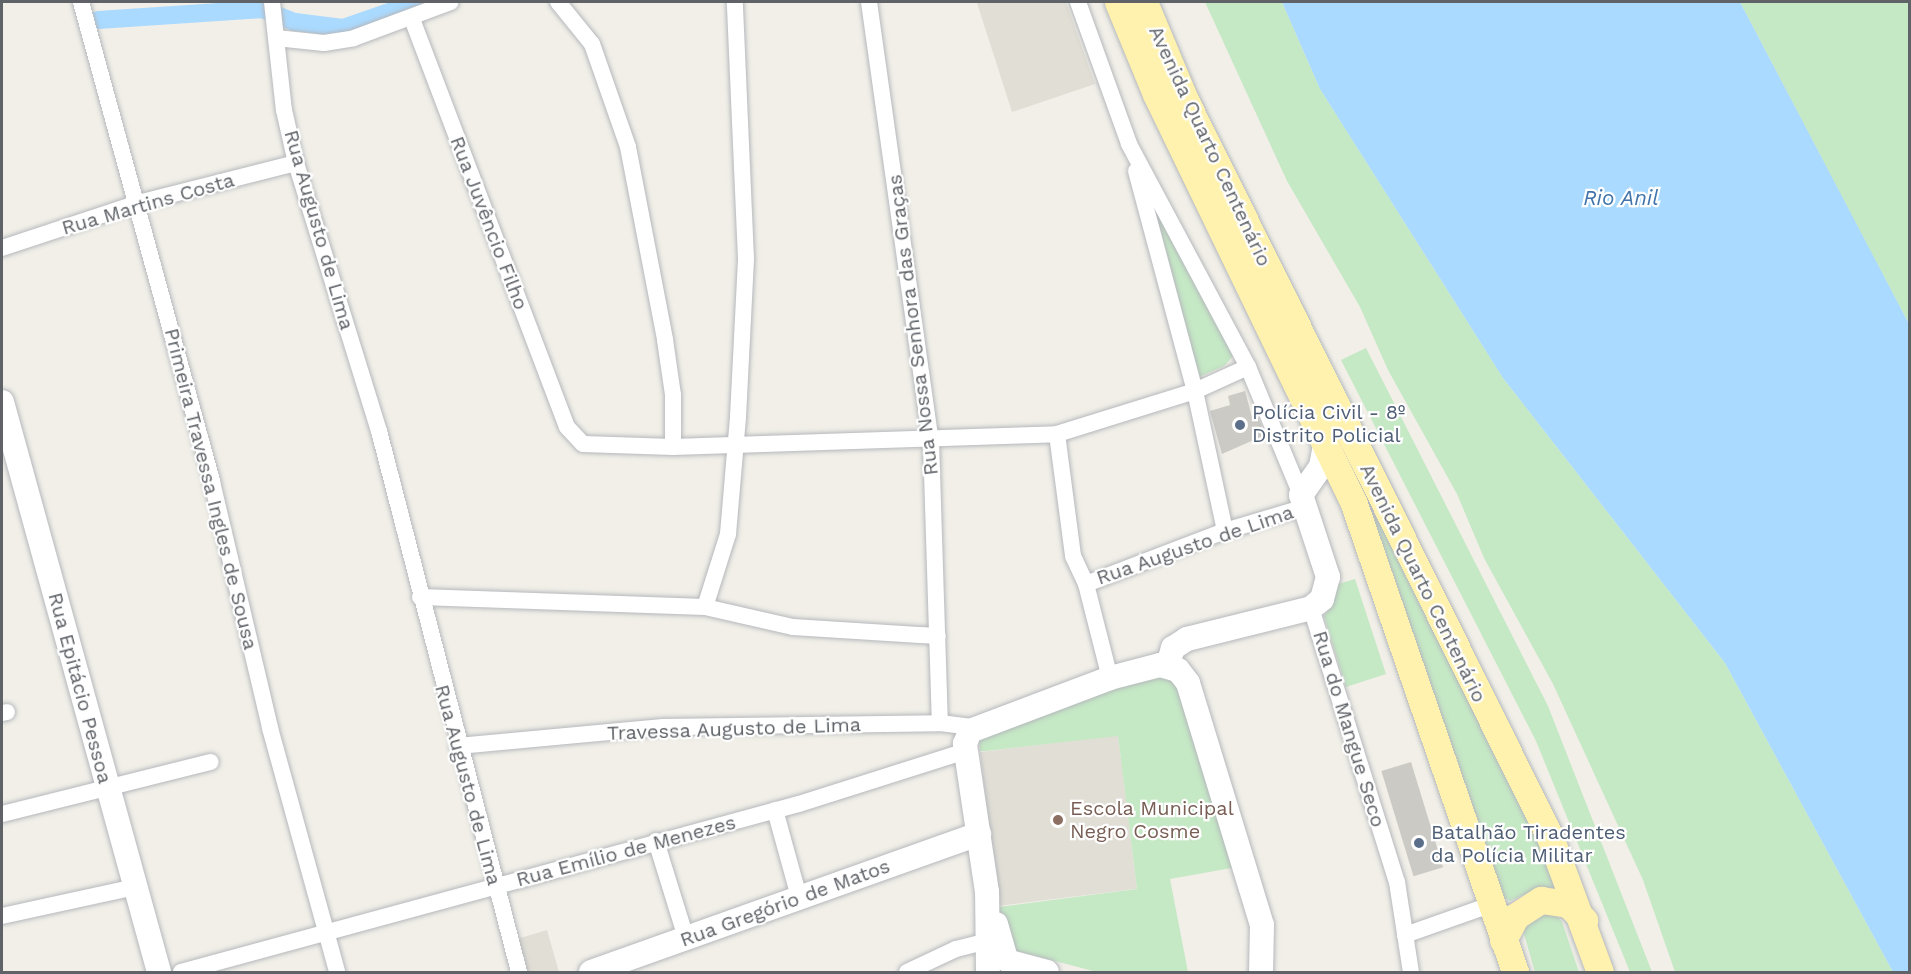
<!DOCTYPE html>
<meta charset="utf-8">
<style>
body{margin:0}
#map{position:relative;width:1911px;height:974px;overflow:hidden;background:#f1efe8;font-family:"Work Sans",sans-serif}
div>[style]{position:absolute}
.education>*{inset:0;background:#e1ded6;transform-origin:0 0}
.green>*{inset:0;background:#c5e8c5}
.water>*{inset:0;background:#aadaff}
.canal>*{height:18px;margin:-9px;padding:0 9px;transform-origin:9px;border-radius:9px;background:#aadaff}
.building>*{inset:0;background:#cccac5;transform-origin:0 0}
.roads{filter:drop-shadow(0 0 2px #b5b8bc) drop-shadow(0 0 2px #b5b8bc)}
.street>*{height:16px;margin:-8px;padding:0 8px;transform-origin:8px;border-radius:8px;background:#fff}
.secondary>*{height:24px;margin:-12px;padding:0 12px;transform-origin:12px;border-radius:12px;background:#fff}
.primary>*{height:27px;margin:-13.5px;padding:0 13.5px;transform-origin:13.5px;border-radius:13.5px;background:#fff2af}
.dots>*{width:16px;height:16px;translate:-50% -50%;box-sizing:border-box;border:3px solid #fff;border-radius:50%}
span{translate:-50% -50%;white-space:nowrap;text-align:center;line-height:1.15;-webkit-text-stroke:4.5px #fff;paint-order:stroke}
.street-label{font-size:20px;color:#5f6368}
.service-label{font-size:20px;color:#4e5e75}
.left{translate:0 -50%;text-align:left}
.education-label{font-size:20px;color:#785e54}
.water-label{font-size:21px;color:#4174aa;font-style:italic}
.frame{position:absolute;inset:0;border:3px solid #5f6368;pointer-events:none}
</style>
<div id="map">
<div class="education">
<div style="clip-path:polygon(1066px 2px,1095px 84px,1012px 112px,977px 3px)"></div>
<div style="left:1118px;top:735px;width:155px;height:139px;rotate:83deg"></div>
<div style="clip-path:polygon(547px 930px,559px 972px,526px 972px,517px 939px)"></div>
</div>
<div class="green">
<div style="clip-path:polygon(1205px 2px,1282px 2px,1320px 89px,1503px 378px,1725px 663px,1893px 972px,1675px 972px,1643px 880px,1553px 684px,1484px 558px,1457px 494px,1388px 370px,1360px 307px,1287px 181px)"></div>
<div style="clip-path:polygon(1740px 2px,1909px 2px,1909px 324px,1856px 224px)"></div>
<div style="clip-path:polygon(1154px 204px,1234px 355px,1224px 366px,1199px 377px)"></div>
<div style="clip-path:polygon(1366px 348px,1548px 706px,1652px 972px,1630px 972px,1536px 741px,1341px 360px)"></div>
<div style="clip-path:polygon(1370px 516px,1381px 518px,1525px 813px,1558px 889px,1536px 889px,1510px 901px,1504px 898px)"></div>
<div style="clip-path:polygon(1355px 579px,1386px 674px,1346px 687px,1324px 616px,1334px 602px,1335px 585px)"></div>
<div style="clip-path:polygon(1160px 673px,1175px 682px,1237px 867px,1170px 879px,1188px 972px,1097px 972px,1017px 951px,1004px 932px,999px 907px,1137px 889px,1118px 736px,986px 751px,980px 751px,979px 736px,1090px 693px)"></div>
<div style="clip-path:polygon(1555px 913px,1562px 922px,1579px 972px,1535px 972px,1522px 927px,1527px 914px)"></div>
</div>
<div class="water">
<div style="clip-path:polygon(1282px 2px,1740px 2px,1909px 324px,1909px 972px,1893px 972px,1725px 663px,1503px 378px,1320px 89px)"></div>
</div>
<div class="canal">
<div style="left:98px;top:20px;width:164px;rotate:-3.8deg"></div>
<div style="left:262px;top:9px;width:35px;rotate:22deg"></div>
<div style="left:295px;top:22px;width:48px;rotate:7.1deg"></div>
<div style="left:343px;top:28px;width:79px;rotate:-19.1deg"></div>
</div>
<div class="building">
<div style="clip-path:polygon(1245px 391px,1252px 417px,1257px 415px,1265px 435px,1222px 454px,1210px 411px,1230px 405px,1228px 396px)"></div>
<div style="left:1411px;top:762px;width:110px;height:31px;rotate:73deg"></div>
</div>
<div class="roads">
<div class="street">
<div style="left:81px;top:2px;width:498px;rotate:74.7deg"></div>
<div style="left:212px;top:482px;width:253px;rotate:76.7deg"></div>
<div style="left:270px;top:728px;width:253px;rotate:74.6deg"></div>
<div style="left:272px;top:2px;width:109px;rotate:83.7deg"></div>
<div style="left:284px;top:110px;width:54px;rotate:77.2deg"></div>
<div style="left:296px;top:163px;width:281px;rotate:72.8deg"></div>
<div style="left:379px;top:431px;width:559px;rotate:75.49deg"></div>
<div style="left:558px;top:2px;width:54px;rotate:51deg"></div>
<div style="left:592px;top:44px;width:109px;rotate:70.7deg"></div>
<div style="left:628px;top:147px;width:197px;rotate:79.1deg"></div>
<div style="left:665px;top:340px;width:56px;rotate:81.7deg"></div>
<div style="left:673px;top:395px;width:52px;rotate:90deg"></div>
<div style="left:869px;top:2px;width:443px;rotate:82deg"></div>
<div style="left:931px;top:441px;width:282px;rotate:88.2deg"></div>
<div style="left:1078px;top:2px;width:151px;rotate:70.2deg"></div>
<div style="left:1129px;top:144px;width:253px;rotate:61.9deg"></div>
<div style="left:1248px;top:367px;width:139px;rotate:67.5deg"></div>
<div style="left:412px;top:19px;width:436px;rotate:69.2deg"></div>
<div style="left:567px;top:427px;width:23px;rotate:47deg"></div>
<div style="left:583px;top:444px;width:90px;rotate:1.9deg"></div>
<div style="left:673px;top:447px;width:384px;rotate:-1.9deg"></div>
<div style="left:1057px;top:434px;width:145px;rotate:-17.3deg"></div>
<div style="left:1195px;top:391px;width:58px;rotate:-24.4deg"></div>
<div style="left:276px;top:38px;width:48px;rotate:5.9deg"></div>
<div style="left:324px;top:43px;width:30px;rotate:-9deg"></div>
<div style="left:354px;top:38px;width:103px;rotate:-20.4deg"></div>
<div style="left:1136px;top:171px;width:228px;rotate:75deg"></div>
<div style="left:1195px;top:391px;width:143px;rotate:77.9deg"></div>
<div style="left:2px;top:248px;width:143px;rotate:-18.3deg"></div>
<div style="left:138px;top:203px;width:163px;rotate:-14.2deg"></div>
<div style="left:1057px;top:434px;width:123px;rotate:82.5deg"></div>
<div style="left:1073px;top:556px;width:31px;rotate:65deg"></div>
<div style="left:1086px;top:584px;width:97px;rotate:75.7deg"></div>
<div style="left:1086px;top:584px;width:149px;rotate:-20.9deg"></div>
<div style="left:1225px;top:531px;width:84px;rotate:-16.7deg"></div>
<div style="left:420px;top:597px;width:285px;rotate:2deg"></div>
<div style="left:705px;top:607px;width:90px;rotate:12.8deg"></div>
<div style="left:793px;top:627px;width:145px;rotate:3.6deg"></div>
<div style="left:705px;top:607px;width:77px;rotate:-72.5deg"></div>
<div style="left:728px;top:534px;width:117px;rotate:-85.1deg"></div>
<div style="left:738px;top:417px;width:158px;rotate:-87.1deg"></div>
<div style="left:746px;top:259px;width:257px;rotate:-92.5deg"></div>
<div style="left:1311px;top:608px;width:287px;rotate:72.6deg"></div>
<div style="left:1397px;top:882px;width:91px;rotate:81.2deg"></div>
<div style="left:2px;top:713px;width:5px;rotate:-11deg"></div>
<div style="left:458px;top:746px;width:206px;rotate:-5.3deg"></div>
<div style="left:663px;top:727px;width:277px;rotate:-0.8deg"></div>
<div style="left:940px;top:723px;width:34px;rotate:7deg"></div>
<div style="left:775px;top:810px;width:90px;rotate:74.6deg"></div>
<div style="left:2px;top:814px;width:215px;rotate:-14deg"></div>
<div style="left:656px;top:841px;width:102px;rotate:72.8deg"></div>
<div style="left:2px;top:916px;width:136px;rotate:-12.3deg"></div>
<div style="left:1405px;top:935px;width:84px;rotate:-19.5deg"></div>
<div style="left:1484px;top:907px;width:9px;rotate:6deg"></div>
<div style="left:181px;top:972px;width:640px;rotate:-15.21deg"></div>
<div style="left:799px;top:804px;width:175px;rotate:-17.6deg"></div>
<div style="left:907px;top:972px;width:54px;rotate:-25.1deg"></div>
<div style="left:956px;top:949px;width:33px;rotate:-14deg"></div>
</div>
<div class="secondary">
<div style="left:2px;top:402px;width:591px;rotate:74.6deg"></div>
<div style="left:1301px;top:495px;width:35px;rotate:-55deg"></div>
<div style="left:1321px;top:466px;width:25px;rotate:-79deg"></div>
<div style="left:1168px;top:665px;width:18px;rotate:-74deg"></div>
<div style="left:1173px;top:648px;width:17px;rotate:-33deg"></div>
<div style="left:1187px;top:639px;width:128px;rotate:-14deg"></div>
<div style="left:1311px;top:608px;width:14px;rotate:-39deg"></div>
<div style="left:1322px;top:599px;width:23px;rotate:-75deg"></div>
<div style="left:1328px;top:577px;width:86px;rotate:-108.2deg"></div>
<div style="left:996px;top:924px;width:37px;rotate:74deg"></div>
<div style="left:1010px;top:962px;width:38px;rotate:15deg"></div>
<div style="left:988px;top:969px;width:77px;rotate:-90.7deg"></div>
<div style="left:987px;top:892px;width:150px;rotate:-98.5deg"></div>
<div style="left:965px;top:744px;width:14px;rotate:-69deg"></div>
<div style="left:970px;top:731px;width:150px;rotate:-20.7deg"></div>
<div style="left:1110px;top:678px;width:52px;rotate:-14.6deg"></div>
<div style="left:1160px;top:665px;width:19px;rotate:16deg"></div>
<div style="left:1178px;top:670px;width:16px;rotate:52deg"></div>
<div style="left:1188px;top:683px;width:253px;rotate:73deg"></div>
<div style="left:1262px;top:925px;width:47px;rotate:91.2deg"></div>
<div style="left:591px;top:972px;width:412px;rotate:-19.6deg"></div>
</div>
<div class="primary">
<div style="left:1118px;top:2px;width:100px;rotate:67.6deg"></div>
<div style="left:1156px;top:94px;width:455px;rotate:64.2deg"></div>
<div style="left:1354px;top:504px;width:495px;rotate:71deg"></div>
<div style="left:1144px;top:2px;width:106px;rotate:67.3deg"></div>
<div style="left:1185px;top:100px;width:822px;rotate:63.65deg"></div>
<div style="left:1550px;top:837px;width:144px;rotate:69.7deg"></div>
<div style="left:1503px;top:940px;width:27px;rotate:-62deg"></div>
<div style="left:1516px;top:916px;width:30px;rotate:-33deg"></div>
<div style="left:1541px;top:900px;width:27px;rotate:8deg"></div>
<div style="left:1568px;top:904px;width:23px;rotate:45deg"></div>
</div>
</div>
<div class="dots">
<div style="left:1240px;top:425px;background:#5c6f8a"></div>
<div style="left:1058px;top:820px;background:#8d6e63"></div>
<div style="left:1419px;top:843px;background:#5c6f8a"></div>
</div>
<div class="street-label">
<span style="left:1210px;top:146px;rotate:65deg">Avenida Quarto Centenário</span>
<span style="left:148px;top:204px;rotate:-16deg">Rua Martins Costa</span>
<span style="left:489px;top:223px;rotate:69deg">Rua Juvêncio Filho</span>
<span style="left:319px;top:230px;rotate:74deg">Rua Augusto de Lima</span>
<span style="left:913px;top:325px;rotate:-97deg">Rua Nossa Senhora das Graças</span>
<span style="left:211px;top:489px;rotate:76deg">Primeira Travessa Ingles de Sousa</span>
<span style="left:1195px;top:545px;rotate:-19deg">Rua Augusto de Lima</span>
<span style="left:1423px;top:583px;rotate:64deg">Avenida Quarto Centenário</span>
<span style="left:80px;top:688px;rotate:75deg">Rua Epitácio Pessoa</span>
<span style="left:734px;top:729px;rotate:-2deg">Travessa Augusto de Lima</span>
<span style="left:1349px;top:729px;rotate:73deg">Rua do Mangue Seco</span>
<span style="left:468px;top:785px;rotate:75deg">Rua Augusto de Lima</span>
<span style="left:626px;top:851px;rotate:-15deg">Rua Emílio de Menezes</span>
<span style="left:785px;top:903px;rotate:-20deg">Rua Gregório de Matos</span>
</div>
<div class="service-label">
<span class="left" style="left:1252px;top:424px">Polícia Civil - 8º<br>Distrito Policial</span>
<span class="left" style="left:1431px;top:844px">Batalhão Tiradentes<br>da Polícia Militar</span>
</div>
<div class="education-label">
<span class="left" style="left:1070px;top:820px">Escola Municipal<br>Negro Cosme</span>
</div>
<div class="water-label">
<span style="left:1621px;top:198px">Rio Anil</span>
</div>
<div class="frame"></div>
</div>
